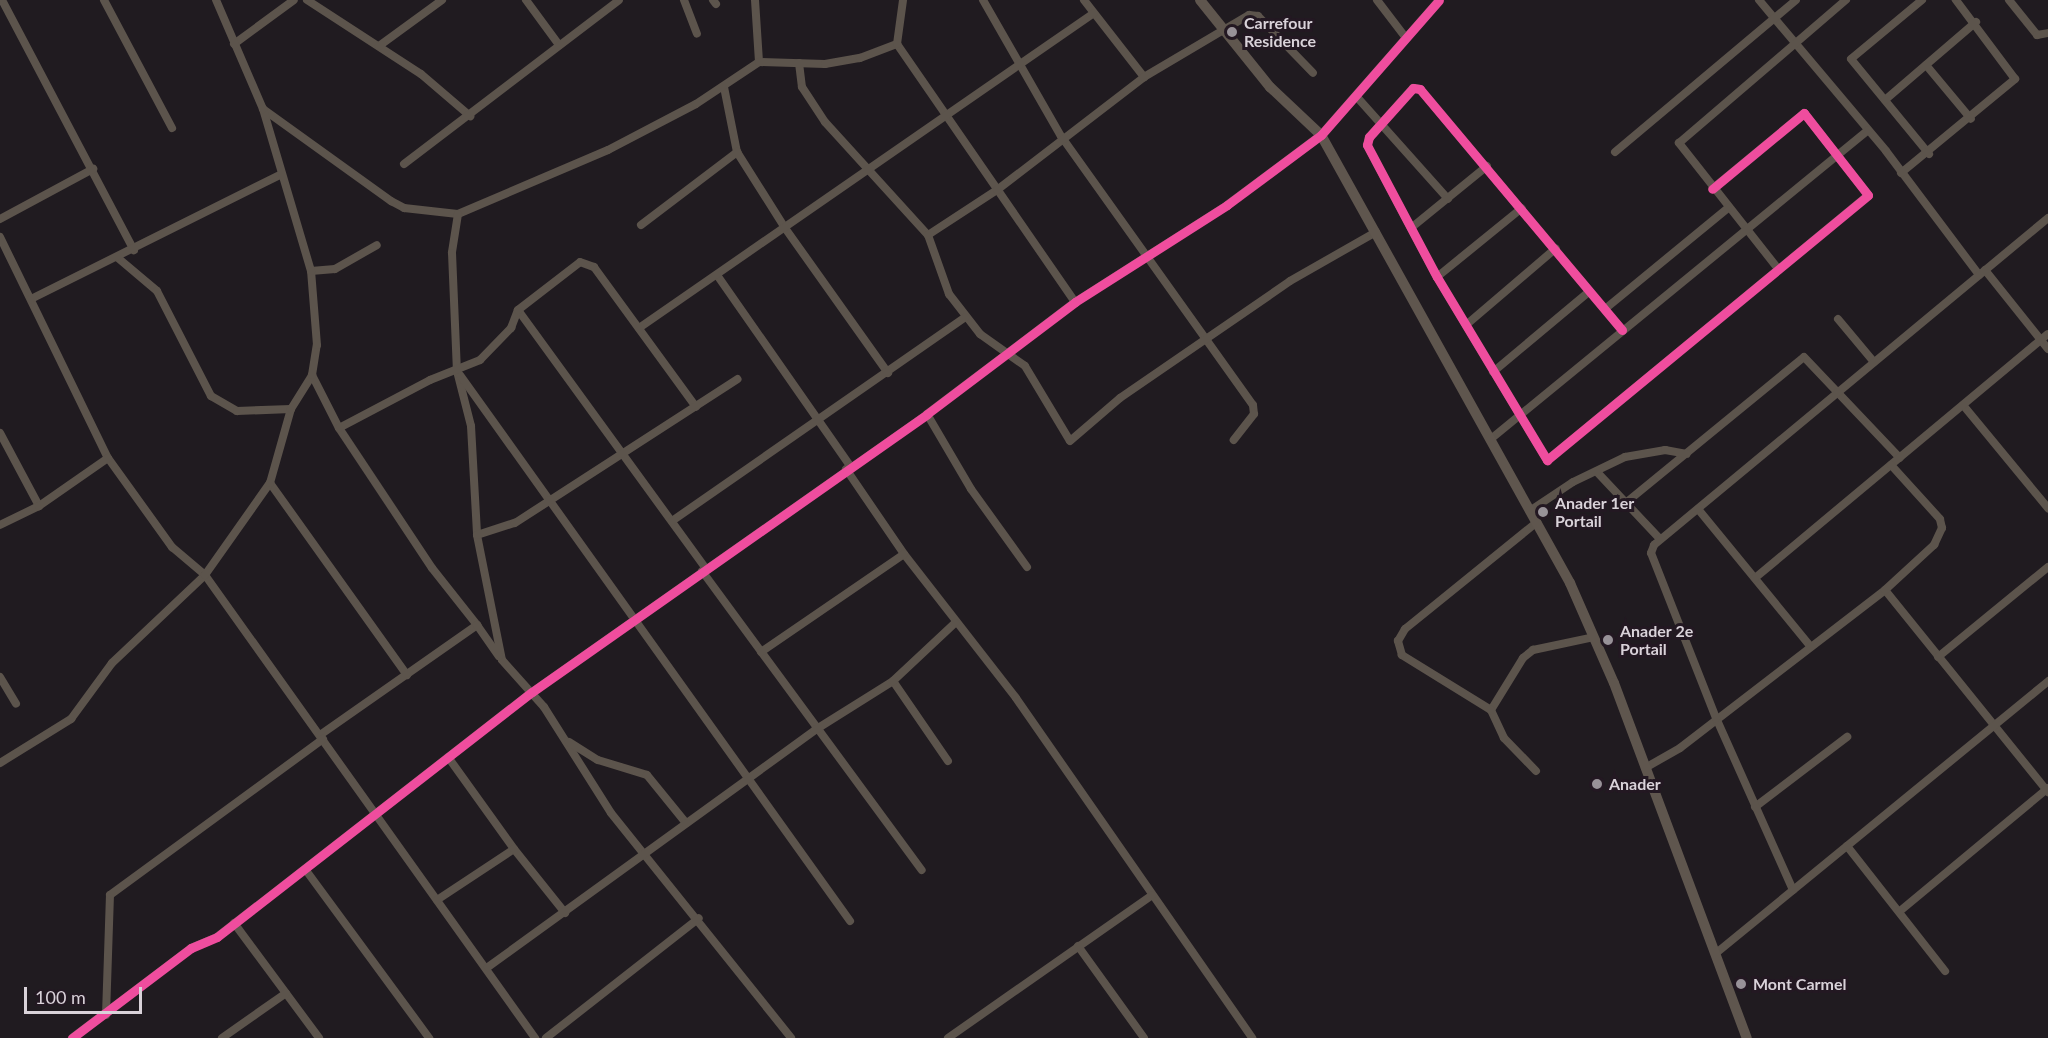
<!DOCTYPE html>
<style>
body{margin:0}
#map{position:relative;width:2048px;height:1038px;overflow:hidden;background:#201b20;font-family:Lato,sans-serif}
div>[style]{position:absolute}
.street>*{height:8px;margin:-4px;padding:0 4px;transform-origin:4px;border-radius:4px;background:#5c544c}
.secondary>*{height:10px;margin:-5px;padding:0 5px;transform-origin:5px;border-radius:5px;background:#5f564e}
.cycleway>*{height:9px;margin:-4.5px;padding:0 4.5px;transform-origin:4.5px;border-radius:4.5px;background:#ef4d9e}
.dots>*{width:16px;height:16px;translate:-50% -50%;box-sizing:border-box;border:3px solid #231822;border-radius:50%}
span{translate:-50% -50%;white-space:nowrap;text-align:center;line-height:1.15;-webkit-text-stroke:6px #231822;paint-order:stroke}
.poi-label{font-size:16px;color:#d9d2d9;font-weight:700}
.left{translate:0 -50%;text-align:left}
.scale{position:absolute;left:24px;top:987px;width:118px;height:27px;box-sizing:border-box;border:3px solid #d9d2d9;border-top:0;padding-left:8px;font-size:18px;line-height:21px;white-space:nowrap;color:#d9d2d9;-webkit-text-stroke:4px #231822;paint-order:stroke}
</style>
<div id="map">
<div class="street">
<div style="left:2px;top:0;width:283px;rotate:62.2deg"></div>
<div style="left:104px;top:0;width:145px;rotate:62deg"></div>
<div style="left:307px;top:0;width:136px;rotate:33deg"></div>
<div style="left:421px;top:74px;width:65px;rotate:40.6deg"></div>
<div style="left:526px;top:0;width:56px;rotate:53.7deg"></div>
<div style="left:684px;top:0;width:36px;rotate:69deg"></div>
<div style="left:713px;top:0;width:5px;rotate:53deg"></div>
<div style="left:755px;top:0;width:62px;rotate:86.3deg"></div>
<div style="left:983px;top:0;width:157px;rotate:60.2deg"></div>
<div style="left:1061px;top:136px;width:330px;rotate:54.5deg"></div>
<div style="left:1253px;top:405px;width:9px;rotate:84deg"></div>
<div style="left:1254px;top:414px;width:33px;rotate:128deg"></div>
<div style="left:1084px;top:0;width:98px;rotate:52.1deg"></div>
<div style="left:1377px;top:0;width:48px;rotate:52.7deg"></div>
<div style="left:1759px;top:0;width:197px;rotate:49.9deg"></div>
<div style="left:1886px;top:151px;width:155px;rotate:53.1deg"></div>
<div style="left:1922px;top:0;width:92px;rotate:140.3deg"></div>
<div style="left:1851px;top:59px;width:123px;rotate:50.6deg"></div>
<div style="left:2009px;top:0;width:45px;rotate:51.3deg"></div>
<div style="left:2037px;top:35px;width:11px;rotate:-10deg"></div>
<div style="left:234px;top:44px;width:74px;rotate:-36.3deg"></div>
<div style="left:897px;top:44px;width:313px;rotate:55.4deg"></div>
<div style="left:379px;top:46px;width:78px;rotate:-36.1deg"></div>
<div style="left:799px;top:63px;width:24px;rotate:83deg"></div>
<div style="left:802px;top:87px;width:42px;rotate:56.7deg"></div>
<div style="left:825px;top:122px;width:153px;rotate:47.7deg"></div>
<div style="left:928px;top:235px;width:63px;rotate:70.4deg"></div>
<div style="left:949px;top:294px;width:51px;rotate:52.2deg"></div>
<div style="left:980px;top:334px;width:55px;rotate:35.4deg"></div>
<div style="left:1025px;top:366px;width:87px;rotate:59deg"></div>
<div style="left:1070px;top:441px;width:66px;rotate:-40.7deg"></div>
<div style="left:1120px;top:398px;width:206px;rotate:-34.5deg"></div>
<div style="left:1290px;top:281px;width:99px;rotate:-29.7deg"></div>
<div style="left:1926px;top:65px;width:70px;rotate:50.2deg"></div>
<div style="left:724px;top:87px;width:66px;rotate:78.7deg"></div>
<div style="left:737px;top:152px;width:90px;rotate:57.7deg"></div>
<div style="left:785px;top:228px;width:178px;rotate:54.6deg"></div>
<div style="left:1356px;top:96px;width:138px;rotate:48.2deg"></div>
<div style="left:1885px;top:100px;width:120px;rotate:-40.6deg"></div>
<div style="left:263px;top:109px;width:158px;rotate:35.7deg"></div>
<div style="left:391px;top:201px;width:15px;rotate:28deg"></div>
<div style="left:404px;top:208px;width:54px;rotate:6.3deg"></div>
<div style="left:458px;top:214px;width:163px;rotate:-23.1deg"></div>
<div style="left:608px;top:150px;width:99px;rotate:-27.6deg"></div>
<div style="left:696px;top:104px;width:76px;rotate:-33.7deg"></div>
<div style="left:759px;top:62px;width:66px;rotate:1.7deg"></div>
<div style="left:825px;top:64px;width:36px;rotate:-10deg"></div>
<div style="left:860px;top:58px;width:40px;rotate:-21deg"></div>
<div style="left:897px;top:44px;width:44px;rotate:-82.2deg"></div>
<div style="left:1615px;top:152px;width:236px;rotate:-40deg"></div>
<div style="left:404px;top:164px;width:270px;rotate:-37.3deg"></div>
<div style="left:1901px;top:173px;width:148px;rotate:-39.5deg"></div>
<div style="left:2015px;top:79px;width:99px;rotate:-126.8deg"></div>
<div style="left:458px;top:214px;width:39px;rotate:99deg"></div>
<div style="left:452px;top:253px;width:118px;rotate:87.6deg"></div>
<div style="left:457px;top:371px;width:57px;rotate:75.7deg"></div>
<div style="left:471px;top:426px;width:109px;rotate:86.8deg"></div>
<div style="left:477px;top:535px;width:127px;rotate:78.7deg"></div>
<div style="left:502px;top:660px;width:63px;rotate:48.2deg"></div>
<div style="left:544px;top:707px;width:125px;rotate:57.7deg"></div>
<div style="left:611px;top:813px;width:288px;rotate:51.3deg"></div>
<div style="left:0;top:219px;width:106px;rotate:-28.3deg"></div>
<div style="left:641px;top:225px;width:121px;rotate:-37.2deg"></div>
<div style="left:1411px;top:228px;width:98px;rotate:-39.2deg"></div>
<div style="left:928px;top:235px;width:82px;rotate:-33.1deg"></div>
<div style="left:997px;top:190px;width:185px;rotate:-37.5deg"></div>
<div style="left:1144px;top:77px;width:122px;rotate:-30.6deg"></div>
<div style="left:1249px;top:15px;width:9px;rotate:6deg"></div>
<div style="left:1258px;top:16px;width:79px;rotate:46deg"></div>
<div style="left:0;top:237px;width:246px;rotate:64deg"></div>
<div style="left:108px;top:458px;width:110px;rotate:54.3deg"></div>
<div style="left:172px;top:547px;width:43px;rotate:40.3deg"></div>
<div style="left:205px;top:575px;width:569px;rotate:54.52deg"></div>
<div style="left:118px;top:258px;width:51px;rotate:40.2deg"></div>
<div style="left:157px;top:291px;width:118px;rotate:62.8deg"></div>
<div style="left:211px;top:396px;width:30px;rotate:30deg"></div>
<div style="left:237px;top:411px;width:54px;rotate:-2.1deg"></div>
<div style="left:1779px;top:270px;width:162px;rotate:-128.2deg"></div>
<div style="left:1679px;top:143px;width:220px;rotate:-40.6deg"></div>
<div style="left:1985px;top:270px;width:101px;rotate:51.4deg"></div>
<div style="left:311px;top:271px;width:24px;rotate:-5deg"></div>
<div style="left:335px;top:269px;width:48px;rotate:-29.7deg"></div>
<div style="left:717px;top:275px;width:233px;rotate:55.1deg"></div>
<div style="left:1437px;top:277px;width:109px;rotate:-39.1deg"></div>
<div style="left:31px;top:299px;width:280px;rotate:-26.5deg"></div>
<div style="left:1605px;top:309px;width:159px;rotate:-39.4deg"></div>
<div style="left:518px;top:310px;width:318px;rotate:54deg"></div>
<div style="left:1838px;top:319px;width:56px;rotate:50.1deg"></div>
<div style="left:1466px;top:325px;width:118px;rotate:-40.5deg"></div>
<div style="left:639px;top:328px;width:553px;rotate:-34.7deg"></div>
<div style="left:1622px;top:330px;width:314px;rotate:-130deg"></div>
<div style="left:1420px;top:89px;width:7px;rotate:-172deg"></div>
<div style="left:1413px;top:88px;width:66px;rotate:131.9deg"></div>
<div style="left:1369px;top:137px;width:8px;rotate:104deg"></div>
<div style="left:1367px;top:145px;width:149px;rotate:62.1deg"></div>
<div style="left:1437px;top:277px;width:214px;rotate:59deg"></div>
<div style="left:1547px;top:460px;width:416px;rotate:-39.5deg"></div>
<div style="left:1868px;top:195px;width:104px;rotate:-128deg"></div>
<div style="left:1804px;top:113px;width:119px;rotate:140.4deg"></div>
<div style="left:1493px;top:372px;width:126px;rotate:-39.9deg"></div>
<div style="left:312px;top:375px;width:59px;rotate:63deg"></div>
<div style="left:339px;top:428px;width:168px;rotate:56.4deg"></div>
<div style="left:432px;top:568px;width:73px;rotate:51.7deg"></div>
<div style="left:460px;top:375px;width:671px;rotate:54.46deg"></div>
<div style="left:1963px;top:405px;width:134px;rotate:50.5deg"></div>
<div style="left:927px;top:414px;width:87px;rotate:59.6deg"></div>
<div style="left:971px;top:489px;width:96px;rotate:54.3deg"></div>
<div style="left:339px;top:428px;width:103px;rotate:-27.8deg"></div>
<div style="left:430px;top:380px;width:54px;rotate:-21.8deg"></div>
<div style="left:480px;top:360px;width:45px;rotate:-45.9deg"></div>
<div style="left:511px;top:328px;width:19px;rotate:-69deg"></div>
<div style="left:518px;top:310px;width:78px;rotate:-37.7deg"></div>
<div style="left:580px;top:262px;width:15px;rotate:20deg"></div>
<div style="left:594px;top:267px;width:173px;rotate:53.9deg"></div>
<div style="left:0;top:433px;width:83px;rotate:61.9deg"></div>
<div style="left:1492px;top:438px;width:486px;rotate:-39.3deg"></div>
<div style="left:846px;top:469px;width:103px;rotate:55.7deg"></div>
<div style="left:904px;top:554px;width:182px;rotate:52.1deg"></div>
<div style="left:1016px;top:698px;width:414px;rotate:55.2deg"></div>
<div style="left:1597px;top:472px;width:91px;rotate:46.8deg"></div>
<div style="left:270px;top:483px;width:236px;rotate:54.5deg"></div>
<div style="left:1628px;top:501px;width:227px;rotate:-39.3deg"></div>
<div style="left:1804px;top:357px;width:139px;rotate:46.5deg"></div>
<div style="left:1698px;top:509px;width:178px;rotate:50.7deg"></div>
<div style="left:1531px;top:510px;width:50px;rotate:-33.7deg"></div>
<div style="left:1573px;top:482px;width:58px;rotate:-25.7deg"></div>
<div style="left:1625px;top:457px;width:41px;rotate:-9.9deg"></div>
<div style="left:1665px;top:450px;width:22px;rotate:10deg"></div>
<div style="left:672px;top:521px;width:357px;rotate:-34.8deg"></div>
<div style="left:0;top:525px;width:43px;rotate:-26deg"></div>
<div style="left:39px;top:506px;width:84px;rotate:-34.8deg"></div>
<div style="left:477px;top:535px;width:40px;rotate:-18deg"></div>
<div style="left:515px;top:523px;width:265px;rotate:-32.9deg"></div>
<div style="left:702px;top:571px;width:371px;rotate:53.7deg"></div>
<div style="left:1755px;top:578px;width:381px;rotate:-39.8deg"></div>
<div style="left:1885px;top:590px;width:260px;rotate:51.1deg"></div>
<div style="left:761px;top:652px;width:173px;rotate:-34.4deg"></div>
<div style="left:1938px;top:657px;width:142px;rotate:-39.3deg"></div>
<div style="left:0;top:677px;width:31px;rotate:59deg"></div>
<div style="left:893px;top:681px;width:97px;rotate:55.5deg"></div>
<div style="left:1491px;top:710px;width:61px;rotate:-58.4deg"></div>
<div style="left:1523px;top:658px;width:13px;rotate:-39deg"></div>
<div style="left:1533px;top:650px;width:62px;rotate:-12deg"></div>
<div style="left:320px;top:735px;width:192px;rotate:-35deg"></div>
<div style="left:477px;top:625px;width:38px;rotate:55deg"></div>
<div style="left:569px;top:742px;width:34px;rotate:32deg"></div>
<div style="left:598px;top:760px;width:51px;rotate:17deg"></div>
<div style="left:647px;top:775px;width:62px;rotate:50.9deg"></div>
<div style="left:448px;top:757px;width:113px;rotate:54.3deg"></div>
<div style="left:0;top:763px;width:84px;rotate:-31.8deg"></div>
<div style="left:71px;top:719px;width:69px;rotate:-53.8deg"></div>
<div style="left:112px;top:663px;width:128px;rotate:-43.4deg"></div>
<div style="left:205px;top:575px;width:113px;rotate:-54.8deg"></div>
<div style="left:270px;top:483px;width:77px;rotate:-74.2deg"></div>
<div style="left:291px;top:409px;width:40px;rotate:-58deg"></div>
<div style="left:312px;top:375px;width:30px;rotate:-81deg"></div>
<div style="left:317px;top:345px;width:74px;rotate:-94.6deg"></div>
<div style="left:311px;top:271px;width:169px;rotate:-106.5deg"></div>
<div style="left:263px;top:109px;width:119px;rotate:-113.3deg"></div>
<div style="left:1645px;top:768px;width:40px;rotate:-29.7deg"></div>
<div style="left:1680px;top:748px;width:259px;rotate:-37.6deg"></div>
<div style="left:1885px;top:590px;width:67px;rotate:-42.6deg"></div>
<div style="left:1934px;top:545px;width:19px;rotate:-65deg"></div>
<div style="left:1942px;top:528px;width:9px;rotate:-103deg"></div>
<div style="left:1940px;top:519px;width:73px;rotate:-132.2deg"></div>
<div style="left:1536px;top:771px;width:46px;rotate:-134.1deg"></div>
<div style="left:1504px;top:738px;width:31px;rotate:-115deg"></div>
<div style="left:1491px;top:710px;width:105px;rotate:-148.3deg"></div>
<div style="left:1402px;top:655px;width:15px;rotate:-106deg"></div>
<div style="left:1398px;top:641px;width:14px;rotate:-60deg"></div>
<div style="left:1405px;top:629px;width:170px;rotate:-39deg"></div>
<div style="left:1755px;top:807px;width:116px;rotate:-37.3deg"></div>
<div style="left:1847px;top:846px;width:159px;rotate:51.9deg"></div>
<div style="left:305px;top:869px;width:210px;rotate:53.7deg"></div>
<div style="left:1793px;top:890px;width:188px;rotate:-114.1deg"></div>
<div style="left:1716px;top:718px;width:177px;rotate:-111.5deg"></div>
<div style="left:1651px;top:553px;width:9px;rotate:-69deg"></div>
<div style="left:1654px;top:545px;width:512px;rotate:-39.69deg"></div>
<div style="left:437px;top:900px;width:92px;rotate:-33.5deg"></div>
<div style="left:514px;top:849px;width:82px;rotate:51.4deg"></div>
<div style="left:1900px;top:911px;width:192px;rotate:-39.7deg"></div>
<div style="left:234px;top:923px;width:143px;rotate:53.5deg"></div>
<div style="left:1078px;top:946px;width:113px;rotate:54.3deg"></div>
<div style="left:1715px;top:954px;width:431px;rotate:-39.3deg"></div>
<div style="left:488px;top:967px;width:404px;rotate:-35.9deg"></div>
<div style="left:815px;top:730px;width:92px;rotate:-32.1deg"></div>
<div style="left:893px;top:681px;width:85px;rotate:-43.1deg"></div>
<div style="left:106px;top:1015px;width:120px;rotate:-88.1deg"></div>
<div style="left:110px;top:895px;width:264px;rotate:-36.2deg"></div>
<div style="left:72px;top:1038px;width:149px;rotate:-37.1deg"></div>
<div style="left:191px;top:948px;width:28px;rotate:-23deg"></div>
<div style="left:217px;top:937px;width:399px;rotate:-37.9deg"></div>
<div style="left:532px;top:692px;width:483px;rotate:-35.1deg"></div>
<div style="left:927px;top:414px;width:186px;rotate:-37.1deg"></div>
<div style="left:1075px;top:302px;width:180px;rotate:-32.5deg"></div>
<div style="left:1227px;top:205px;width:117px;rotate:-36.7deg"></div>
<div style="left:1321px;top:135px;width:179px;rotate:-48.8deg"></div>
<div style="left:222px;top:1038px;width:78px;rotate:-35.1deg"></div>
<div style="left:546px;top:1038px;width:194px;rotate:-38.1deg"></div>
<div style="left:948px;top:1038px;width:249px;rotate:-35deg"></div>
</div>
<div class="secondary">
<div style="left:1200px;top:0;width:112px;rotate:51.2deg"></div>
<div style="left:1270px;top:87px;width:70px;rotate:43.3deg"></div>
<div style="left:1321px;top:135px;width:513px;rotate:60.93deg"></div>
<div style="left:1570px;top:583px;width:109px;rotate:66.3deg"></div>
<div style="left:1614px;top:683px;width:379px;rotate:69.5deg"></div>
</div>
<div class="cycleway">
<div style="left:1622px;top:330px;width:314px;rotate:-130deg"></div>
<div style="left:1420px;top:89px;width:7px;rotate:-172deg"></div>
<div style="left:1413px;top:88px;width:66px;rotate:131.9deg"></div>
<div style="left:1369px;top:137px;width:8px;rotate:104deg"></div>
<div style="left:1367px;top:145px;width:149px;rotate:62.1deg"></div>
<div style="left:1437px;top:277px;width:214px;rotate:59deg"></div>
<div style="left:1547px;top:460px;width:416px;rotate:-39.5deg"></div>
<div style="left:1868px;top:195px;width:104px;rotate:-128deg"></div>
<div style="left:1804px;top:113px;width:119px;rotate:140.4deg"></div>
<div style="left:72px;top:1038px;width:149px;rotate:-37.1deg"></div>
<div style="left:191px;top:948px;width:28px;rotate:-23deg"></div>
<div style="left:217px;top:937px;width:399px;rotate:-37.9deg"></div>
<div style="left:532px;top:692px;width:483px;rotate:-35.1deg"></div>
<div style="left:927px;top:414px;width:186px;rotate:-37.1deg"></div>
<div style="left:1075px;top:302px;width:180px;rotate:-32.5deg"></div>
<div style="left:1227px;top:205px;width:117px;rotate:-36.7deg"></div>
<div style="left:1321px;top:135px;width:179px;rotate:-48.8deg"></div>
</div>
<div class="dots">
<div style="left:1232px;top:32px;background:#989298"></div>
<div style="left:1543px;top:512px;background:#989298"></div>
<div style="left:1608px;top:640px;background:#989298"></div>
<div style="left:1597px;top:784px;background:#989298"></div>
<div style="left:1741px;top:984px;background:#989298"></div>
</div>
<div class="poi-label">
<span class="left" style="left:1244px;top:32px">Carrefour<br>Residence</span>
<span class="left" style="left:1555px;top:512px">Anader 1er<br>Portail</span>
<span class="left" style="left:1620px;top:640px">Anader 2e<br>Portail</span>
<span class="left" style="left:1609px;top:784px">Anader</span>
<span class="left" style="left:1753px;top:984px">Mont Carmel</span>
</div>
<div class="scale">100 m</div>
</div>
